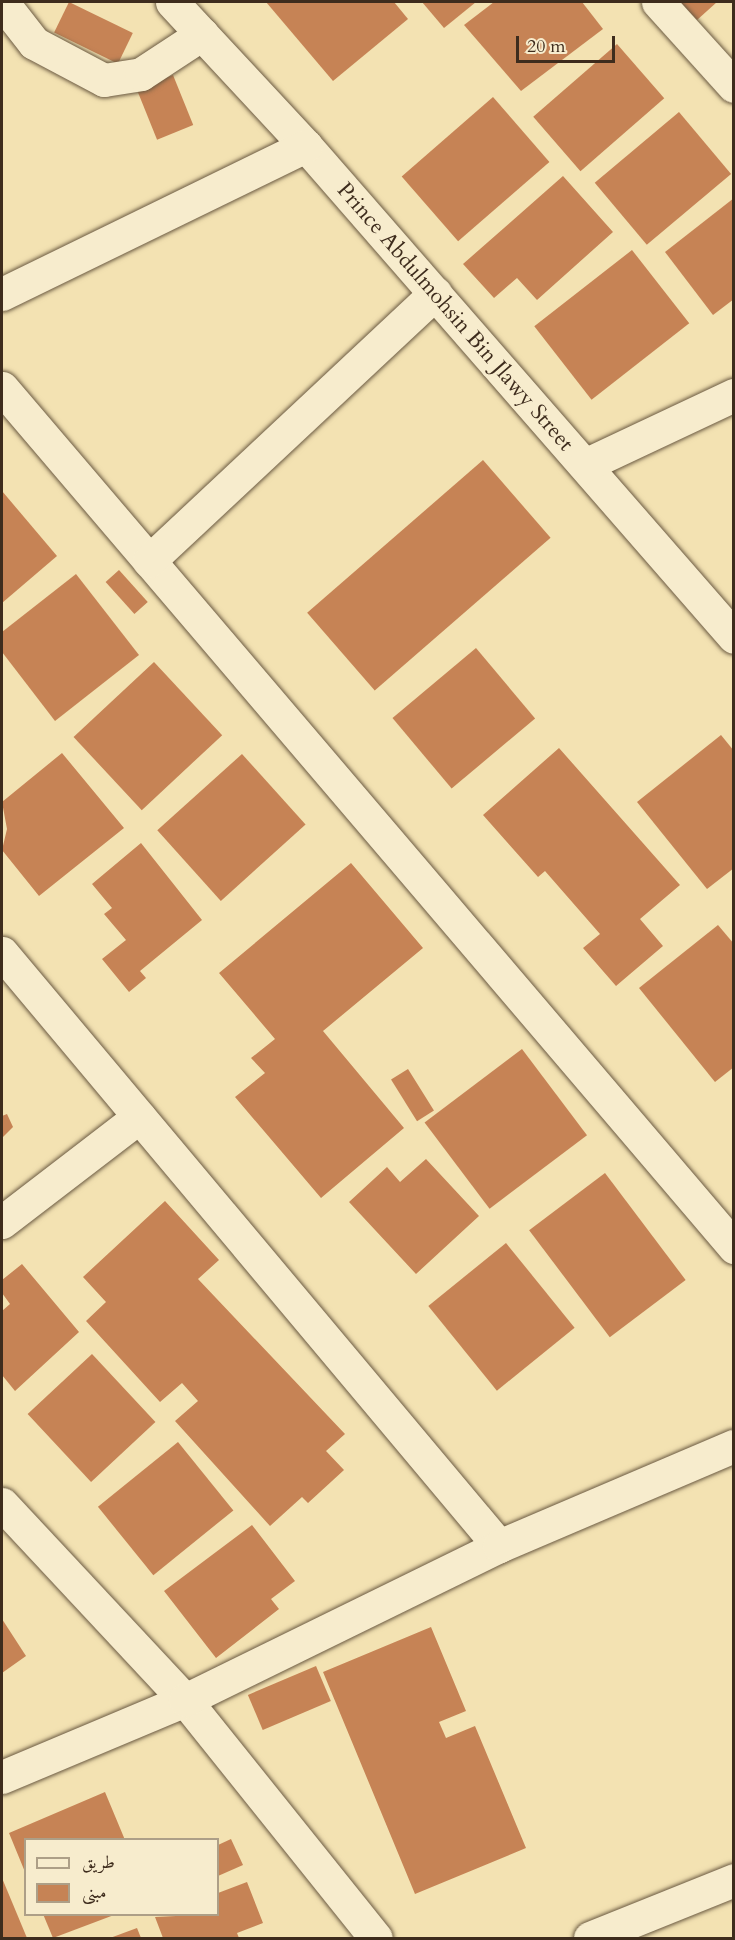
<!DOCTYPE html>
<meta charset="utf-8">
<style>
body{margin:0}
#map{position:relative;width:735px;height:1940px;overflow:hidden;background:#f3e2b2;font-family:Cardo,Amiri,serif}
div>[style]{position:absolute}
.building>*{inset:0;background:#c68355;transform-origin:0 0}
.roads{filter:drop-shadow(0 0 2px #6b5a42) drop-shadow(0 0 2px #6b5a42)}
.minor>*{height:33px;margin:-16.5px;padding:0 16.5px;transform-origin:16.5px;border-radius:16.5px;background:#f7eccd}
span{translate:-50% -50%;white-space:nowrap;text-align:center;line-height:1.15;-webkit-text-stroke:6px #f7eccd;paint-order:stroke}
.street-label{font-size:22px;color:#3e2c1d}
.frame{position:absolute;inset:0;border:3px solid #3e2c1d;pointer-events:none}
.legend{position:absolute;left:24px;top:1838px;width:195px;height:78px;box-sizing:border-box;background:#f7eccd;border:2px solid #ad9f87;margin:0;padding:8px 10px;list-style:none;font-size:18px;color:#3e2c1d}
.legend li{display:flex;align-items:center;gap:12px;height:30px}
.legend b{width:30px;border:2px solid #ad9f87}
.scale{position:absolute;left:516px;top:36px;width:99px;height:27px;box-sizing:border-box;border:3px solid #3e2c1d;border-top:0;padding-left:8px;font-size:18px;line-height:21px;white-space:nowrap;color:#3e2c1d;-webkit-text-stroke:4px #f7eccd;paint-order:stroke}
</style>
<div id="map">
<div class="building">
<div style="left:69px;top:2px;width:71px;height:34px;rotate:26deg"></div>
<div style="clip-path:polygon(266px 2px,394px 2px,408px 19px,333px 81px)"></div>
<div style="clip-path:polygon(422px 2px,476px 2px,444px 28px)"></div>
<div style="clip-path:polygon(494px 2px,582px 2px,603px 29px,521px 91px,464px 25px)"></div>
<div style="clip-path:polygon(680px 2px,717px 2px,697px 20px)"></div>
<div style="left:617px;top:44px;width:72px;height:111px;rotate:49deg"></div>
<div style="left:173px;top:75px;width:54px;height:39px;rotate:68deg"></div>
<div style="left:493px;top:97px;width:86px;height:121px;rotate:49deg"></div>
<div style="left:679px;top:112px;width:81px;height:110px;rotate:50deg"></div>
<div style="clip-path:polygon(563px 176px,613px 232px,537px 300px,517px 278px,494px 298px,463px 264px)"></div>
<div style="clip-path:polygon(734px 198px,734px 299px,713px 315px,665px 252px)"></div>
<div style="left:632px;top:250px;width:93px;height:124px;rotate:52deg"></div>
<div style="left:483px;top:460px;width:103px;height:233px;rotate:49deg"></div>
<div style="clip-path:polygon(2px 491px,57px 556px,2px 603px)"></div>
<div style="left:119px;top:570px;width:43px;height:18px;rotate:48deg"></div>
<div style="clip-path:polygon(76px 574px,139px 655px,55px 721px,2px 652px,2px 632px)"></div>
<div style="left:476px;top:648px;width:92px;height:109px;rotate:50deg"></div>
<div style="left:154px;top:662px;width:100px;height:110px;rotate:47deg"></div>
<div style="clip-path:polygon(721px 735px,734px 751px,734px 868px,707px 889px,637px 802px)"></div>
<div style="clip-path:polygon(559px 748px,680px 885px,640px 919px,663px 946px,616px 986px,583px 948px,600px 934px,545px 871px,538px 877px,483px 815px)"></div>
<div style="clip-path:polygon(62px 753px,124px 828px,39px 896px,2px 850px,7px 829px,2px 802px)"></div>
<div style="left:242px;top:754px;width:95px;height:114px;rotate:48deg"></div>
<div style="clip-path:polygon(141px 843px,202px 920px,140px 971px,146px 978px,129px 992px,102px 959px,126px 940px,104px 914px,112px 908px,92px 884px)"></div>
<div style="clip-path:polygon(351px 863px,423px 948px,323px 1031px,404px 1128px,321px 1198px,235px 1097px,265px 1073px,251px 1058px,275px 1039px,219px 973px)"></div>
<div style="clip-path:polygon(718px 925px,734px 944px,734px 1067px,715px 1082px,639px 988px)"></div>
<div style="left:522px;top:1049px;width:108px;height:122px;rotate:53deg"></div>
<div style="left:408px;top:1069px;width:49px;height:20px;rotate:58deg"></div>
<div style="clip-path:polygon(7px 1114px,13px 1127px,2px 1138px,2px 1116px)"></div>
<div style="clip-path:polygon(426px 1159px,479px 1216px,416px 1274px,349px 1202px,387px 1167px,400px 1182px)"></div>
<div style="left:605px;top:1173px;width:134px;height:95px;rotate:53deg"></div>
<div style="clip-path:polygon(165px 1201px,219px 1260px,198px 1279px,345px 1434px,326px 1451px,344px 1470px,308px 1503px,302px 1497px,270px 1526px,175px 1421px,198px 1401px,182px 1383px,160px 1402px,86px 1321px,106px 1302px,83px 1277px)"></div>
<div style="left:506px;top:1243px;width:109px;height:100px;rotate:51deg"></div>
<div style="clip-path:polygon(22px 1264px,79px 1332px,15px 1391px,2px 1375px,2px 1311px,10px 1304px,2px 1293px,2px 1280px)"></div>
<div style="left:92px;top:1354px;width:93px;height:88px;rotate:47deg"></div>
<div style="left:178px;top:1442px;width:88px;height:103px;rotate:51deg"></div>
<div style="clip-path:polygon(252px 1525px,295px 1581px,271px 1599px,279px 1609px,216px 1658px,164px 1591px)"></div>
<div style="clip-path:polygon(2px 1619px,26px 1656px,2px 1673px)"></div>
<div style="clip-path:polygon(431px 1627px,466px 1711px,439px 1722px,446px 1738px,475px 1726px,526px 1848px,415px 1894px,323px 1672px)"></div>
<div style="left:316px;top:1666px;width:38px;height:74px;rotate:67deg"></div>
<div style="clip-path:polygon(105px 1792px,125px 1840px,26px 1840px,25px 1872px,9px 1833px)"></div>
<div style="clip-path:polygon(231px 1839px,243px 1865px,218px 1876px,218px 1845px)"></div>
<div style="clip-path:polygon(2px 1878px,27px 1938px,2px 1938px)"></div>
<div style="clip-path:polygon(247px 1882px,263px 1923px,237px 1933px,239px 1938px,163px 1938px,155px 1917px,218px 1914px,218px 1893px)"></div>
<div style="clip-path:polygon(43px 1914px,114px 1914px,114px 1915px,53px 1938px)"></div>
<div style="clip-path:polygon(137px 1928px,141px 1938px,110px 1938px)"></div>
</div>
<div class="roads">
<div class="minor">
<div style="left:2px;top:2px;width:52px;rotate:52deg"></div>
<div style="left:34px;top:43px;width:79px;rotate:27.9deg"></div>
<div style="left:104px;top:80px;width:37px;rotate:-9deg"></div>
<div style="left:141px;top:74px;width:73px;rotate:-33.3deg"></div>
<div style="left:172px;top:2px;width:197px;rotate:47.1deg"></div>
<div style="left:306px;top:146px;width:651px;rotate:48.92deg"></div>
<div style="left:658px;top:2px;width:113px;rotate:47.9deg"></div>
<div style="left:2px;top:294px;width:338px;rotate:-26deg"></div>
<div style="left:2px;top:388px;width:1129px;rotate:49.56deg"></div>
<div style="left:585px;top:465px;width:165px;rotate:-25.2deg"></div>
<div style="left:149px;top:561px;width:392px;rotate:-43.1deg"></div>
<div style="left:2px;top:953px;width:774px;rotate:50.03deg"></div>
<div style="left:2px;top:1222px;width:173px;rotate:-37.5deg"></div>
<div style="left:2px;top:1504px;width:268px;rotate:47deg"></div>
<div style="left:185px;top:1700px;width:305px;rotate:51.3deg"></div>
<div style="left:2px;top:1777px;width:199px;rotate:-22.8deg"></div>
<div style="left:185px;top:1700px;width:350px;rotate:-26.1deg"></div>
<div style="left:499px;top:1546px;width:255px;rotate:-23.1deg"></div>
<div style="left:590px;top:1938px;width:155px;rotate:-21.9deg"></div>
</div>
</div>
<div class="street-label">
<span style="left:455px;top:317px;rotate:49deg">Prince Abdulmohsin Bin Jlawy Street</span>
</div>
<div class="frame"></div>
<ul class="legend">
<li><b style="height:8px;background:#f7eccd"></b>طريق</li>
<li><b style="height:16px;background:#c68355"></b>مبنى</li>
</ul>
<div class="scale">20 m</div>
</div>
